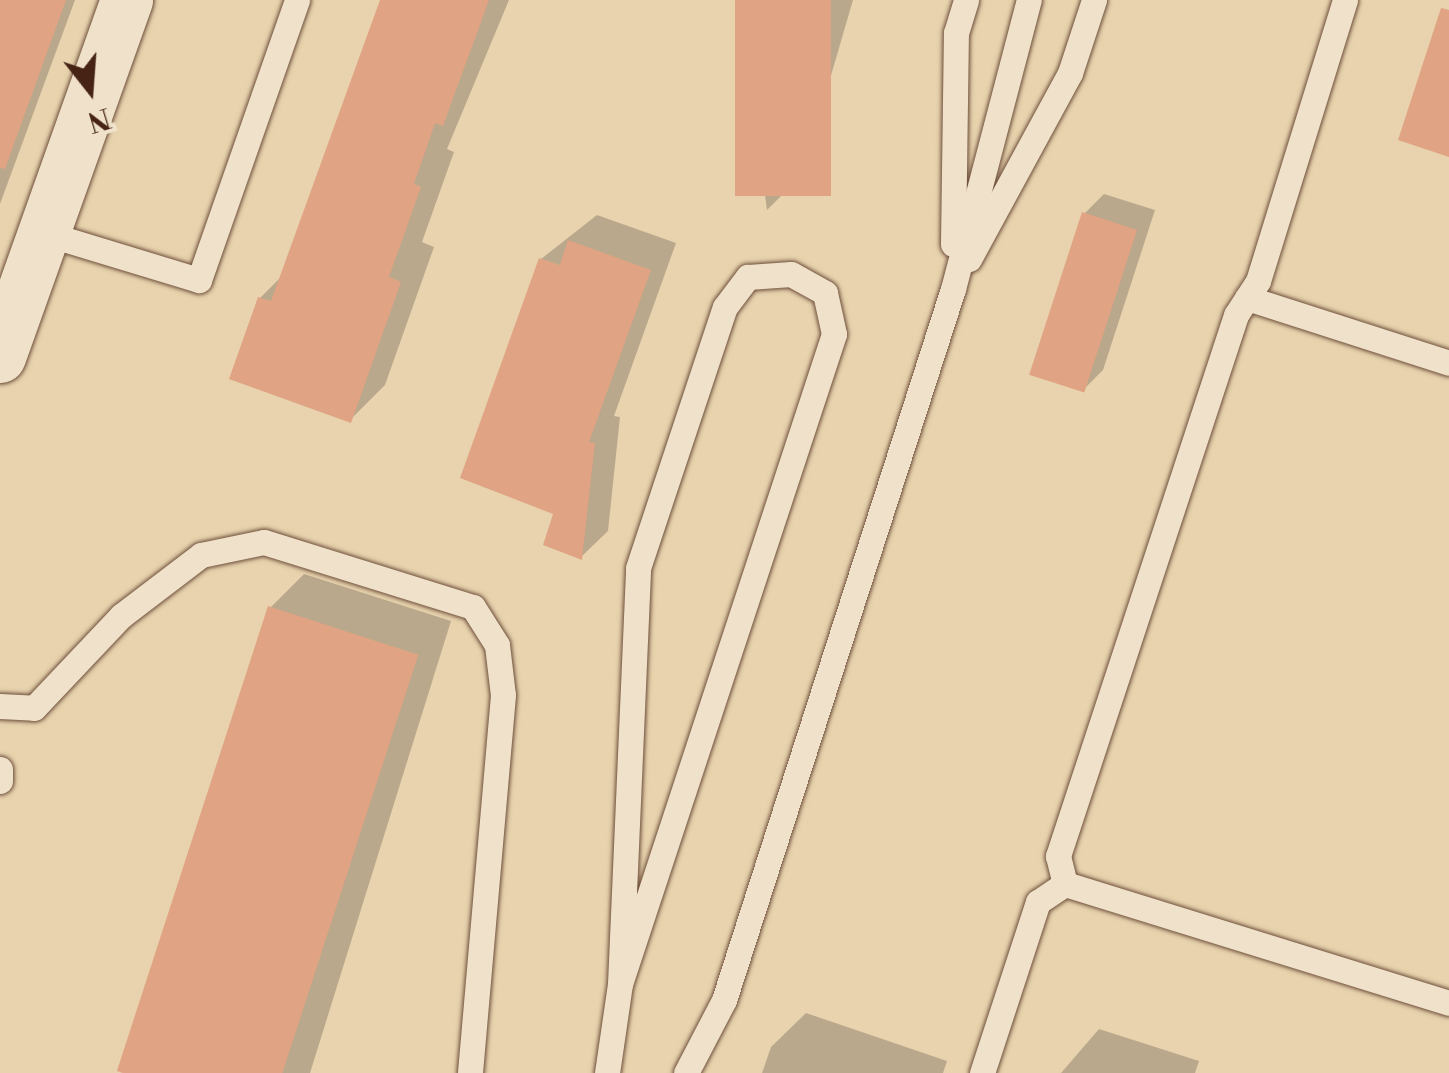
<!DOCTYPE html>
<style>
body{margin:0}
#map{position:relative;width:1449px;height:1073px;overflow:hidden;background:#e8d3ae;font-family:"Libre Bodoni",serif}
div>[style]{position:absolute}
.shadow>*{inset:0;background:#0003}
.building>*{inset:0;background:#e0a383;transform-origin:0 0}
.roads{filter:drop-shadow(0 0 2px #6e4f3b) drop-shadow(0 0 2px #6e4f3b)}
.service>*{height:25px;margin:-12.5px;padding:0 12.5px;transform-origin:12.5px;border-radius:12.5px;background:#f0e2ca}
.minor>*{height:52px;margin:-26px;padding:0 26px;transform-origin:26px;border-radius:26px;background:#f0e2ca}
span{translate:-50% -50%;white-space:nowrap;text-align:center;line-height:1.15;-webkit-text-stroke:10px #f0e2ca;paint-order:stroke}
.north{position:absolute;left:40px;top:40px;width:100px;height:100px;-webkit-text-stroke:8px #f0e2ca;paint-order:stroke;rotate:163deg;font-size:28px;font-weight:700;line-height:40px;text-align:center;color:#462315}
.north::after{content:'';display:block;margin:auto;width:35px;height:45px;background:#462315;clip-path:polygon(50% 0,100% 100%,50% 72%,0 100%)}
</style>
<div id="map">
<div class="shadow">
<div style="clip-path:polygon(0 0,75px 0,0 204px)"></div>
<div style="clip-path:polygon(383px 0,509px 0,447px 149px,454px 152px,422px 242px,434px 247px,385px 385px,350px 420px,260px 298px,283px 275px)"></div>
<div style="clip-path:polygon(739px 0,853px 0,802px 175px,767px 210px)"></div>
<div style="clip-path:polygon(1104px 194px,1155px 210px,1103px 370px,1083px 390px,1085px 213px)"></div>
<div style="clip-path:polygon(597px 215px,676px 243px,614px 416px,620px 417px,608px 531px,581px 557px,556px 513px,541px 259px)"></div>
<div style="clip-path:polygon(304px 574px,451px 621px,310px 1073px,125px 1073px,270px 608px)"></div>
<div style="clip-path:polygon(806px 1013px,947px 1061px,943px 1073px,762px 1073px,771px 1047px)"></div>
<div style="clip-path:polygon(1099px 1029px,1199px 1061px,1195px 1073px,1061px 1073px)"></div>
</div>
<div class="building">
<div style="clip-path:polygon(0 0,66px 0,5px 169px,0 168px)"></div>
<div style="clip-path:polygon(380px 0,489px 0,443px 126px,435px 123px,414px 184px,421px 187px,389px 277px,401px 282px,351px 423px,229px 379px,258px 297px,271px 301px)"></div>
<div style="left:735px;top:0;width:96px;height:196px"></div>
<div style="clip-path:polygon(1441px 8px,1449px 10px,1449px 157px,1398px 140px)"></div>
<div style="left:1082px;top:212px;width:58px;height:171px;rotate:18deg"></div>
<div style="clip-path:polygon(568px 240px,651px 270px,589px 442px,595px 443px,582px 560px,543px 545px,553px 514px,460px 478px,539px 258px,560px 265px)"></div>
<div style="left:268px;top:606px;width:158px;height:489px;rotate:18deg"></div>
</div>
<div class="roads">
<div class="service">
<div style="left:1345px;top:0;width:294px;rotate:107.2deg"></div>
<div style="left:1258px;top:281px;width:40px;rotate:122.9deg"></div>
<div style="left:1236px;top:315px;width:570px;rotate:108.21deg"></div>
<div style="left:1058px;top:856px;width:29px;rotate:76deg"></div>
<div style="left:1065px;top:884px;width:402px;rotate:17.2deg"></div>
<div style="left:44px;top:233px;width:162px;rotate:16.9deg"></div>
<div style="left:199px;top:280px;width:297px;rotate:-70.7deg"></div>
<div style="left:953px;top:244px;width:211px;rotate:-89.2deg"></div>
<div style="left:956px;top:33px;width:34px;rotate:-73deg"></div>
<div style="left:969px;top:259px;width:212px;rotate:-61.5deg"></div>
<div style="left:1070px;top:73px;width:77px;rotate:-71.8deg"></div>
<div style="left:1247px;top:298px;width:212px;rotate:17.8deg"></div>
<div style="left:0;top:706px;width:34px;rotate:3deg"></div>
<div style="left:34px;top:708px;width:127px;rotate:-46.6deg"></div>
<div style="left:121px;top:616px;width:101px;rotate:-37.3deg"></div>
<div style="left:201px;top:555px;width:64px;rotate:-11.7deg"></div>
<div style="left:264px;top:542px;width:219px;rotate:17.3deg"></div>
<div style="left:473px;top:607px;width:45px;rotate:57.7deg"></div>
<div style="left:497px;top:645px;width:50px;rotate:83.2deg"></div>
<div style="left:503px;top:695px;width:379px;rotate:95deg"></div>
<div style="left:0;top:769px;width:12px;rotate:90deg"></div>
<div style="left:607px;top:1073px;width:90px;rotate:-81.7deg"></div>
<div style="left:620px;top:984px;width:416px;rotate:-87.5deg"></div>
<div style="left:638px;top:568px;width:275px;rotate:-71.6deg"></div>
<div style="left:725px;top:307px;width:38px;rotate:-53deg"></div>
<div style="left:748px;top:277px;width:43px;rotate:-4deg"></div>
<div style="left:791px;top:274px;width:39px;rotate:29deg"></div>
<div style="left:825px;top:293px;width:42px;rotate:77.6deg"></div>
<div style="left:834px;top:334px;width:684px;rotate:108.22deg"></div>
<div style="left:686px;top:1073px;width:82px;rotate:-62.5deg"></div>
<div style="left:724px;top:1000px;width:747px;rotate:-72.15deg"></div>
<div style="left:953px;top:289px;width:299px;rotate:-75.3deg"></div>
<div style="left:982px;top:1073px;width:180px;rotate:-71.9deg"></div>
<div style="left:1038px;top:902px;width:32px;rotate:-34deg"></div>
</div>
<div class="minor">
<div style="left:0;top:357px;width:379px;rotate:-70.4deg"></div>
</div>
</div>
<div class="north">N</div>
</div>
